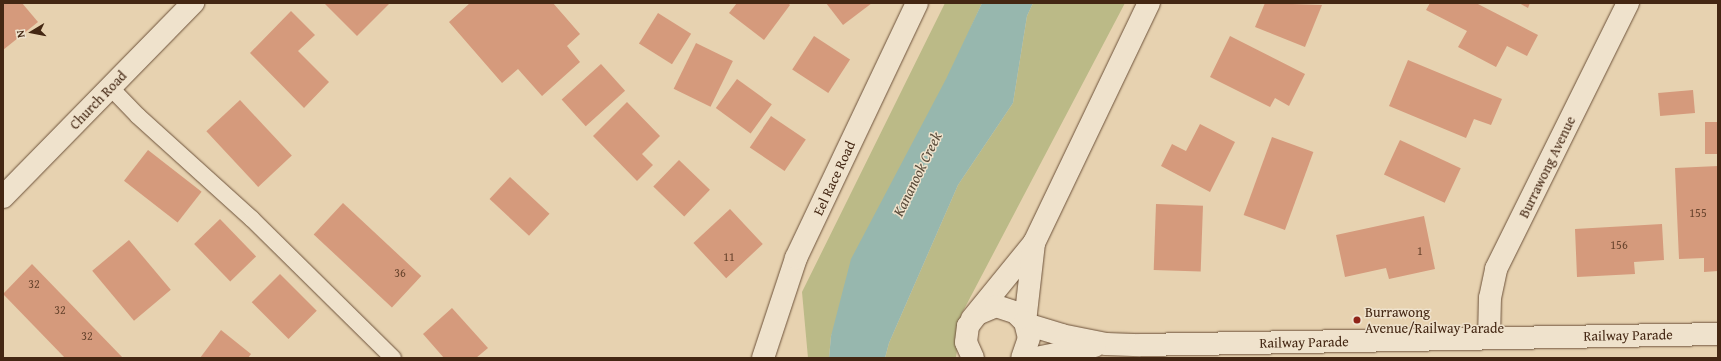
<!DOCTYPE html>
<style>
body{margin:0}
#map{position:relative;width:1721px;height:361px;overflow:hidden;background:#e7d2b0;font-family:"Gentium Book Plus",serif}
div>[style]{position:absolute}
.green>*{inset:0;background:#bbba87}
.water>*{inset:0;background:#97b7ae}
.building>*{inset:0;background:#d59a7c;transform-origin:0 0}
.roads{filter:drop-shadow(0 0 1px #6d523a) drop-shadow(0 0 1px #6d523a)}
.lane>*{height:16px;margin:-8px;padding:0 8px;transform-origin:8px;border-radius:8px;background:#efe2cc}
.street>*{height:22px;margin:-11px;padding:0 11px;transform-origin:11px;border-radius:11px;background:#efe2cc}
.secondary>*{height:22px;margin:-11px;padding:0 11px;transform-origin:11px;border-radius:11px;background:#efe2cc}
.dots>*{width:11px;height:11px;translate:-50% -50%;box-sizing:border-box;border:2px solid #efe2cc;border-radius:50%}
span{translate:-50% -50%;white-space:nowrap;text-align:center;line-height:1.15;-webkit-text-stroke:3px #efe2cc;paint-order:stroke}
.number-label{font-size:12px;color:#68442d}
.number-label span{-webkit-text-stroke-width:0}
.street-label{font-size:14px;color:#442713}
.poi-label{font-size:14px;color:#442713}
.left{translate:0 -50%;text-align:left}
.water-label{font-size:15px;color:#594b3a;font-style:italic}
.frame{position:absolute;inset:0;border:4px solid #442713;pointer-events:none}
.north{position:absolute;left:12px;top:12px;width:40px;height:40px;-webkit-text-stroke:3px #efe2cc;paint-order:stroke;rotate:260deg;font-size:11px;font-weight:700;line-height:16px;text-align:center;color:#442713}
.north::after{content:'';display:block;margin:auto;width:14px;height:18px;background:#442713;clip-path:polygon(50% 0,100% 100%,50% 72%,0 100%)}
</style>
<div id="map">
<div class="green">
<div style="clip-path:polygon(945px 3px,982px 3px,831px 336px,829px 358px,808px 358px,802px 292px)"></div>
<div style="clip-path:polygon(1033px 3px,1125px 3px,961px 315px,956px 358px,885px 358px,889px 343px,958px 185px,1013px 103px,1027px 16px)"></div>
</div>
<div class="water">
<div style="clip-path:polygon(982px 3px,1033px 3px,1027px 16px,1013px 103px,958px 185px,889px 343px,885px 358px,829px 358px,831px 336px,851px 259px,946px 79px)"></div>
</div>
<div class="building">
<div style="clip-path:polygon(3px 3px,22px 3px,38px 22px,3px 50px)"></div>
<div style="clip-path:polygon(324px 3px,390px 3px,357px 36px)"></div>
<div style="clip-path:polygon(470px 3px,553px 3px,580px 34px,567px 46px,580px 62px,542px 96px,518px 69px,502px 83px,449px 22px)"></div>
<div style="clip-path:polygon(737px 3px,788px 3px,790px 5px,764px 40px,729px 13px)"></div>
<div style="clip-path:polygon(826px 3px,872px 3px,843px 25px)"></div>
<div style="clip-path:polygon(1265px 3px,1322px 5px,1305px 47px,1255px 27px)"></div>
<div style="clip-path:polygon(1430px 3px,1476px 3px,1538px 35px,1527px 56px,1507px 46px,1496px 67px,1458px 47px,1467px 31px,1426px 10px)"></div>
<div style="clip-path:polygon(1519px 3px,1530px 3px,1528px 8px)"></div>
<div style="clip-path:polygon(291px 11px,315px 35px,298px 51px,329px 82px,304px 108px,250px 53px)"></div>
<div style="left:658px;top:13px;width:39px;height:36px;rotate:32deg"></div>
<div style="left:814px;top:36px;width:43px;height:40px;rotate:33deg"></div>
<div style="clip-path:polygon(1230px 36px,1305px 74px,1289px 106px,1275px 98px,1270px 107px,1210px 77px)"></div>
<div style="left:696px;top:43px;width:41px;height:51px;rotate:26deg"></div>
<div style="clip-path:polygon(1408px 60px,1502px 99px,1491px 125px,1474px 119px,1466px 138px,1389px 106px)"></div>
<div style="left:601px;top:64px;width:36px;height:53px;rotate:48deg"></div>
<div style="left:737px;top:79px;width:43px;height:36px;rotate:36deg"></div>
<div style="left:1693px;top:90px;width:23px;height:35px;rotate:85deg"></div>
<div style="left:240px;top:100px;width:76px;height:46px;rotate:47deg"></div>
<div style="clip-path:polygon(627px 102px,660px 136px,642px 154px,653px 165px,637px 181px,593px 136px)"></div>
<div style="left:771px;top:116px;width:42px;height:38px;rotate:34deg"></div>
<div style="left:1718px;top:122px;width:32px;height:13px;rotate:90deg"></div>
<div style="clip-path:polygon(1200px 124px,1235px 142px,1210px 192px,1161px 166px,1172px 144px,1186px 151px)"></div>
<div style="left:1272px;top:137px;width:44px;height:83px;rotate:20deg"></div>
<div style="left:1400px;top:140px;width:67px;height:38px;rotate:25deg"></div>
<div style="left:148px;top:150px;width:68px;height:39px;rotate:38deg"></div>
<div style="left:679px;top:160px;width:43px;height:37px;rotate:44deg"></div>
<div style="clip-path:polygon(1718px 166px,1718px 271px,1704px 272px,1704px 258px,1679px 259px,1675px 168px)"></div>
<div style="left:510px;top:177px;width:54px;height:30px;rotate:43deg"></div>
<div style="left:343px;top:203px;width:107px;height:43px;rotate:43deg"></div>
<div style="left:1156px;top:204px;width:47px;height:66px;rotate:2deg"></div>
<div style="left:730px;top:209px;width:48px;height:50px;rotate:47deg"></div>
<div style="clip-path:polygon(1424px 216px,1435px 269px,1389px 279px,1386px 268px,1345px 277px,1336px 235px)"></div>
<div style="left:220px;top:219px;width:52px;height:36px;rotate:46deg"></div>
<div style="clip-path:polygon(1662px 224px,1664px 260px,1634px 262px,1635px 274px,1577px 277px,1575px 229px)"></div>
<div style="left:129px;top:240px;width:65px;height:48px;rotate:50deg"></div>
<div style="clip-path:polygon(32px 264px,123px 358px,65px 358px,3px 294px)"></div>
<div style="left:280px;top:274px;width:52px;height:40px;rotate:45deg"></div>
<div style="clip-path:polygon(452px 308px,488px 348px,476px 358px,444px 358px,423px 334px)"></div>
<div style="clip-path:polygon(221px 330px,251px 354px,248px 358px,200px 358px)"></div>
</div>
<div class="roads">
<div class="lane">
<div style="left:110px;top:87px;width:40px;rotate:46deg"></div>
<div style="left:138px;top:116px;width:154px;rotate:42.1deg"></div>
<div style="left:252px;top:219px;width:198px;rotate:44.6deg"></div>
</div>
<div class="street">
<div style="left:3px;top:197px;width:272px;rotate:-45.6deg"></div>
<div style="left:972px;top:319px;width:98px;rotate:-50.8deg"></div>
<div style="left:1034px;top:243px;width:266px;rotate:-64.4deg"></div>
<div style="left:1025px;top:322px;width:80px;rotate:-83.5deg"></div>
<div style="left:1489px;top:338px;width:40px;rotate:-88.6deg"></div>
<div style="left:1490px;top:298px;width:30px;rotate:-78deg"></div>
<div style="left:1496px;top:269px;width:297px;rotate:-63.6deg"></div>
<div style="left:763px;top:358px;width:105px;rotate:-71.7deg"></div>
<div style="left:796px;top:258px;width:282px;rotate:-64.6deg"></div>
</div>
<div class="secondary">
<div style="left:1026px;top:324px;width:37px;rotate:17deg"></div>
<div style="left:1061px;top:335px;width:46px;rotate:11.3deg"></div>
<div style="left:1106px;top:344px;width:34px;rotate:2deg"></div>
<div style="left:1140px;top:345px;width:578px;rotate:-1.09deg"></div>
<div style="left:973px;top:358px;width:17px;rotate:-114deg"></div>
<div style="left:966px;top:342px;width:16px;rotate:-83deg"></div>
<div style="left:968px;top:326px;width:15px;rotate:-53deg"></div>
<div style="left:977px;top:314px;width:21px;rotate:-23deg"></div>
<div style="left:996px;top:306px;width:20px;rotate:18deg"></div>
<div style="left:1015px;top:312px;width:14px;rotate:45deg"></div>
<div style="left:1025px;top:322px;width:16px;rotate:76deg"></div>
<div style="left:1029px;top:338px;width:21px;rotate:109deg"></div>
<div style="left:1036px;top:358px;width:60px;rotate:-11.5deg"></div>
</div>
</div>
<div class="dots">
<div style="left:1357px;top:320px;background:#8f2418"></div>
</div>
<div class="number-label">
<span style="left:1698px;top:213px">155</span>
<span style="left:1619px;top:245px">156</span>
<span style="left:1420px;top:251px">1</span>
<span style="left:729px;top:257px">11</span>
<span style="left:400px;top:273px">36</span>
<span style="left:34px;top:284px">32</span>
<span style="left:60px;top:310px">32</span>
<span style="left:87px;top:336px">32</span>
</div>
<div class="street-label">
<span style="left:98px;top:100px;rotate:-46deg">Church Road</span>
<span style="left:1547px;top:167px;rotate:-64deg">Burrawong Avenue</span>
<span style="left:834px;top:178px;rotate:-65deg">Eel Race Road</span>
<span style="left:1628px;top:335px;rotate:-1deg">Railway Parade</span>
<span style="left:1304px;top:342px;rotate:-1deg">Railway Parade</span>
</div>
<div class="poi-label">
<span class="left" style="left:1365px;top:320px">Burrawong<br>Avenue/Railway Parade</span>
</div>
<div class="water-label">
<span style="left:917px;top:174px;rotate:-64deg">Kananook Creek</span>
</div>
<div class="frame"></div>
<div class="north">N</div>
</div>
